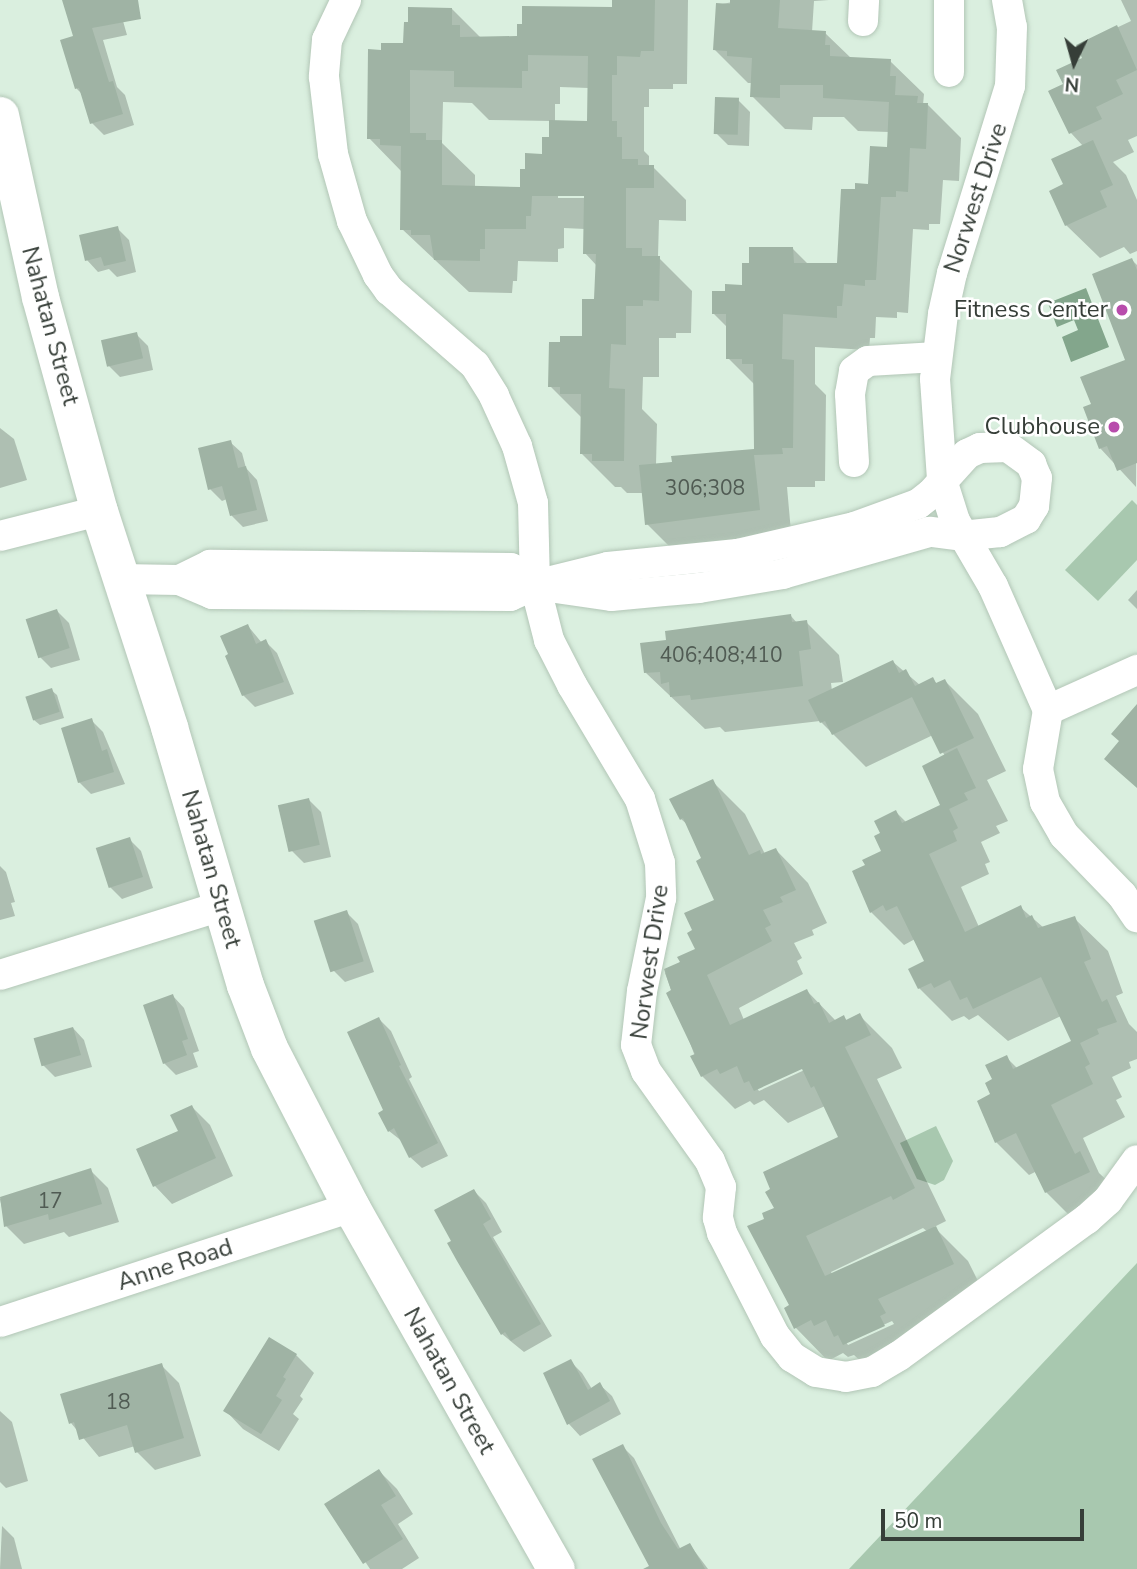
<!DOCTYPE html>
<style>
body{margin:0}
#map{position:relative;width:1137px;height:1569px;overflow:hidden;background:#daefdf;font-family:"Nunito Sans",sans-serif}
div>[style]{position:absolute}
.green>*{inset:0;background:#a8c8af}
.water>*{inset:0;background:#83a68c}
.shadow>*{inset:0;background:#0003}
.building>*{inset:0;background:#9fb3a4;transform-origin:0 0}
.roads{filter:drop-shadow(0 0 2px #b2c6b6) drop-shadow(0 0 2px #b2c6b6)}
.minor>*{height:30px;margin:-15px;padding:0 15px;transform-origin:15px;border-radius:15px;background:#fff}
.major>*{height:37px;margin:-18.5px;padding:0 18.5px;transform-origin:18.5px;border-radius:18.5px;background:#fff}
.dots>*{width:19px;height:19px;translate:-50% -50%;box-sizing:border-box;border:4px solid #fff;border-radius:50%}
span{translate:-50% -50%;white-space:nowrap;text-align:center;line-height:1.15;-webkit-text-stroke:5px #fff;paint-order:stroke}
.number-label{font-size:21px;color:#505b53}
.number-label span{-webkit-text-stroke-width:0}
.street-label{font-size:24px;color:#363e38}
.poi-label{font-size:24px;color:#363e38}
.right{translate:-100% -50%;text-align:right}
.north{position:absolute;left:1039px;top:28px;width:70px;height:70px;-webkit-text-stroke:5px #fff;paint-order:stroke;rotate:185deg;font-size:19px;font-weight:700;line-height:28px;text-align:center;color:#363e38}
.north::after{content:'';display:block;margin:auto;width:24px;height:32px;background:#363e38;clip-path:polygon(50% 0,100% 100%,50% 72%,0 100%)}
.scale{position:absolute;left:881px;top:1509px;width:203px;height:32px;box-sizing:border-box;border:4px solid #363e38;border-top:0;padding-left:9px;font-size:21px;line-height:24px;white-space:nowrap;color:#363e38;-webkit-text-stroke:5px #fff;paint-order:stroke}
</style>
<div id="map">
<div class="green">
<div style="clip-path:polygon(1132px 500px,1137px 505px,1137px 560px,1098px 601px,1065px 570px)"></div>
<div style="clip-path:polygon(936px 1126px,953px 1161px,944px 1180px,935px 1185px,917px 1179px,900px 1143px)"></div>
<div style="clip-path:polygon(1137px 1263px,1137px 1569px,849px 1569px)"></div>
</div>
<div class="water">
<div style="clip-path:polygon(1086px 288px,1109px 347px,1071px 362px,1062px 337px,1078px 330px,1074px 320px,1057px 327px,1048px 303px)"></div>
</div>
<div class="shadow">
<div style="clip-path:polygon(64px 0,117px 0,127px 35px,103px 40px,117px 87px,125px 95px,134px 125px,104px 135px,92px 123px,83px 95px,77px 89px,75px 38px)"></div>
<div style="clip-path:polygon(evenodd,614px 0,688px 0,687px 84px,673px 84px,673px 89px,649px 89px,649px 107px,644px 107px,644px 151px,649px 156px,649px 167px,653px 167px,686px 200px,686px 221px,659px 220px,658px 257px,692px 291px,691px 333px,676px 333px,676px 338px,659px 338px,659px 377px,643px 377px,642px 409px,657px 424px,656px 465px,755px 451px,755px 385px,728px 358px,728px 328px,714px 314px,727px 293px,744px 286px,751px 265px,793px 249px,808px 264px,839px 264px,857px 191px,870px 186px,889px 149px,889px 132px,858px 131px,844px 117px,813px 117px,812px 130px,785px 129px,752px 96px,753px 83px,748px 83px,715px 50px,717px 5px,743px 0,829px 0,814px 1px,812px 32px,825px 33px,852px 59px,890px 61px,924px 94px,923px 105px,928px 105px,961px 138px,959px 181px,943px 180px,940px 224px,929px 224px,929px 230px,913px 229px,908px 313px,897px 312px,897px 318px,876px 317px,875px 338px,870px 338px,869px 350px,815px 347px,815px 384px,826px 395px,825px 481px,815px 481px,815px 487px,787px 487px,792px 543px,680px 557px,647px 524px,644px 493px,627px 493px,621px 487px,615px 487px,582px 454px,582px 418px,550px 386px,562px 344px,584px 338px,596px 301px,597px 266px,585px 253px,585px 229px,564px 228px,564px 248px,558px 249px,558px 262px,518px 261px,517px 281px,513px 281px,512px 293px,469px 292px,402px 229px,402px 172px,369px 138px,382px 51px,405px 45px,452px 9px,481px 38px,519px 38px,614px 9px,614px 0,560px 87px,589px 88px,589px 123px,555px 122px,555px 104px,560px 104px,560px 87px,614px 0,443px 102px,472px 103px,489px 120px,551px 121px,550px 139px,544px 155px,527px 170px,522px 188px,475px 188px,475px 175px,442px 143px,443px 102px,614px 0,558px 194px,592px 195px,592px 198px,558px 198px,558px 194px)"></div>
<div style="clip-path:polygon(1121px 0,1137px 0,1137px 136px,1128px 140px,1134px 152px,1113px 162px,1126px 175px,1137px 200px,1137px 251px,1130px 254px,1124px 247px,1100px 258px,1066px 225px,1065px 185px,1083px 146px,1071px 133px,1051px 92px,1065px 85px,1084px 59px,1078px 46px,1131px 21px)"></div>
<div style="clip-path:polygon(738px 100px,750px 112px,749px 146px,728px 145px,716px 133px)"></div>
<div style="clip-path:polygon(117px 228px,129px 240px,136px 272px,117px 277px,109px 269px,98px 272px,87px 260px)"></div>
<div style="clip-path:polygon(1132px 260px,1137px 265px,1136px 487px,1100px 448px,1093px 405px,1127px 361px)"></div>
<div style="clip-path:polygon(136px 334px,148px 346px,153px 370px,120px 377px,108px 365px)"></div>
<div style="clip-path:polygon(0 428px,14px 439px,27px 480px,0 488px)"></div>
<div style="clip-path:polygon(230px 442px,242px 453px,246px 468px,257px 480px,268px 521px,243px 527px,232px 516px,227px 499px,222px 501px,210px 489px)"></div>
<div style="clip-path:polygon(1137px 590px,1137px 609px,1128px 600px)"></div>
<div style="clip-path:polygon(57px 611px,69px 623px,80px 660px,51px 668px,40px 657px,29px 620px)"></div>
<div style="clip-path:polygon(791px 616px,797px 623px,806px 622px,839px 655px,843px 682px,831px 683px,832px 691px,893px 662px,920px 685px,933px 680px,937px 684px,945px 681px,978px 714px,1006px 771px,987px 780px,1008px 821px,996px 826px,1000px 833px,981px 842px,990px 862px,985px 864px,989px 874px,961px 887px,979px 927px,1020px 907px,1044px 928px,1074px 918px,1108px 951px,1123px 993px,1116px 996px,1129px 1024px,1137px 1032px,1137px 1059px,1129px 1062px,1131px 1068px,1112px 1077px,1122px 1097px,1116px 1100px,1125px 1117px,1083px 1138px,1099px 1173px,1113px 1186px,1079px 1225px,1046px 1192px,1035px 1172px,1029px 1175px,996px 1142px,994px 1080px,1006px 1057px,1018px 1069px,1074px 1042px,1061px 1016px,1008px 1041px,978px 1015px,969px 1020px,964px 1016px,952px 1021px,919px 988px,926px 962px,915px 939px,904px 945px,871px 912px,867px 866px,883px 852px,882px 834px,896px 812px,907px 823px,943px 806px,945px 756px,933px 735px,866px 767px,820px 721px,725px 732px,720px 727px,705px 729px,646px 673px,668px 641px)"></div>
<div style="clip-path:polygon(248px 626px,262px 643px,266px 642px,277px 653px,294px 694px,255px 707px,243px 695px)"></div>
<div style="clip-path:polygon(51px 690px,57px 695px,64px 718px,40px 725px,34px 720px)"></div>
<div style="clip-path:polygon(91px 720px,103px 732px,125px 784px,91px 794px,79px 782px)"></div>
<div style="clip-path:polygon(evenodd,712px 781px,745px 814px,765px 854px,776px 850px,808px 883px,827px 923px,812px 930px,814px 935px,794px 943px,802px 958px,797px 961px,803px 974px,739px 1008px,744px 1020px,807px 991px,836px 1021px,844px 1017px,848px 1022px,860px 1016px,892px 1048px,902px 1068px,877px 1079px,946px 1221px,934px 1227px,968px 1261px,986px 1297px,868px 1368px,854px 1355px,848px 1357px,843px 1353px,828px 1361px,796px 1328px,767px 1220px,840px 1137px,825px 1106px,788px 1123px,764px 1100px,754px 1105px,750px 1101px,735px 1109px,702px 1076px,665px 973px,697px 950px,694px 931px,717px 901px,704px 859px,689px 826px,681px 819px,712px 781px,809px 1064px,811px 1067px,759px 1091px,757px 1088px,809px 1064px,712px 781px,923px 1228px,928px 1232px,833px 1275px,831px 1272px,923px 1228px,712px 781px,892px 1321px,894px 1324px,848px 1345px,846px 1342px,892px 1321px)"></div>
<div style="clip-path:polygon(309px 800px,321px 812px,331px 857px,304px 863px,292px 851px,280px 806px)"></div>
<div style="clip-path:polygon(129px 839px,141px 851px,153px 888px,122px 899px,110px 887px)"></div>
<div style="clip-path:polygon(0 866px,6px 872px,15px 902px,11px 903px,15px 916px,0 920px)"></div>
<div style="clip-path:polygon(346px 912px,358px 924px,374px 972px,345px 982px,333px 970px)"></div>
<div style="clip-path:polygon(173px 996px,184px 1008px,199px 1051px,193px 1053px,198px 1067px,176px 1075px,164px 1063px)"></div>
<div style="clip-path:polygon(379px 1019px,391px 1031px,412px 1077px,409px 1079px,448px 1156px,422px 1168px,410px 1157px,403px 1142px,389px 1131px)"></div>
<div style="clip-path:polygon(73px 1028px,84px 1040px,92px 1067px,55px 1077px,43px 1065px)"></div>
<div style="clip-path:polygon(192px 1107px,210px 1125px,233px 1176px,172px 1204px,155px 1186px,139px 1150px,180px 1132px)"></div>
<div style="clip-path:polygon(90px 1170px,108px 1188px,119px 1222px,69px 1237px,64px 1232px,24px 1244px,6px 1226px,0 1199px)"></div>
<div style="clip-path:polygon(474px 1191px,486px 1203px,502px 1232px,493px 1237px,552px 1336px,524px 1352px,502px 1334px,454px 1242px)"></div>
<div style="clip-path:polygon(296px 1355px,314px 1373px,300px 1396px,303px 1399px,293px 1414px,299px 1419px,279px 1451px,243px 1429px,226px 1411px)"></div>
<div style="clip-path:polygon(570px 1361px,582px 1373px,592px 1389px,600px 1385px,612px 1396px,621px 1414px,580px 1436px,569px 1424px,546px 1374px)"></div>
<div style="clip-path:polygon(161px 1365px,179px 1383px,201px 1456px,155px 1470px,137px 1452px,135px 1446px,99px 1457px,71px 1423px,62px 1395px)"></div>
<div style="clip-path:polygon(0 1411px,12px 1422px,28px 1481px,6px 1488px,0 1482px)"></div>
<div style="clip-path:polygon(622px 1446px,634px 1458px,681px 1550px,690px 1545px,708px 1569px,648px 1569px,651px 1566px)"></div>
<div style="clip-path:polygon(379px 1471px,397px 1489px,413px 1514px,398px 1524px,419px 1558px,402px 1569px,370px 1569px,327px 1504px)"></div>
<div style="clip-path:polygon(2px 1526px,14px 1538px,22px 1569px,0 1569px)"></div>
</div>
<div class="building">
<div style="clip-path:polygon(62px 0,138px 0,141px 19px,92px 28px,109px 82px,113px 81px,123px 114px,90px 124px,79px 88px,75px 89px,60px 40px,73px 36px)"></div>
<div style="clip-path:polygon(evenodd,612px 0,655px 0,654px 51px,641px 51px,640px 57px,617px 56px,617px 75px,612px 75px,612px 121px,617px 121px,617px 137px,622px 137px,622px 159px,638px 159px,638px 165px,654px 165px,654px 188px,626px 188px,626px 248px,642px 248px,642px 256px,660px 256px,659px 301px,643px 300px,643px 306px,626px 306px,626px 345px,611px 344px,609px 388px,625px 389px,624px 461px,592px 461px,592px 454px,580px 454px,581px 394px,560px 394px,560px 387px,548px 387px,549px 342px,560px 342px,560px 336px,582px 336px,582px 299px,594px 299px,596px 254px,583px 254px,584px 196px,532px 196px,531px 216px,526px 216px,526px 229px,485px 229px,485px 249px,480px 249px,480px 261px,434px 260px,430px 235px,411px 235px,411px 230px,400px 230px,401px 146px,380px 145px,380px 139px,367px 139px,368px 49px,381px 50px,381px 43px,403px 43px,404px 22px,408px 22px,408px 7px,452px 8px,452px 25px,460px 25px,460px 37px,517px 36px,517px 24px,522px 24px,522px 6px,612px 7px,612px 0,528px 55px,588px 56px,587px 121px,549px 120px,549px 137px,542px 137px,542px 154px,525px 153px,525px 169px,520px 169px,520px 187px,442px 185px,442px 140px,426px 140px,426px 133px,410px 133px,410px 70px,454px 71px,454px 87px,522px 88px,522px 71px,528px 71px,528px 55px)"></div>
<div style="clip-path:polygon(730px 0,780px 0,778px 28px,826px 31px,825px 45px,830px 45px,830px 56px,891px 59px,890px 76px,896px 76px,895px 95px,918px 96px,917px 103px,928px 103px,926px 149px,910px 148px,908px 192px,896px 191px,896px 197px,881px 197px,876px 280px,865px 280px,865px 286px,844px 284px,842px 306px,837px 306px,837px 318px,783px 314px,782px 359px,794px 360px,793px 448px,782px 448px,783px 454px,754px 455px,760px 510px,645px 525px,639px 465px,672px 462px,671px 456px,754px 449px,753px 364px,742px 364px,742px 359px,726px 359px,726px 314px,712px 314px,712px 291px,725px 291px,725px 284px,742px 285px,742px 263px,749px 263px,749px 247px,793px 247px,794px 263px,837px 263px,841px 189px,855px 189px,855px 183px,868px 184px,870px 146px,887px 147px,889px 102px,823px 98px,823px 85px,780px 85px,780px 98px,750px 97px,752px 58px,727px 56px,727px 51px,713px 50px,716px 3px,730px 4px)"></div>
<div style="clip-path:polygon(1117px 25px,1137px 70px,1116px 80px,1123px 94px,1096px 107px,1102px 119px,1069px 134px,1048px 91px,1063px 84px,1056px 70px,1082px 58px,1076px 45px)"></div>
<div style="left:715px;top:97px;width:24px;height:37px;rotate:2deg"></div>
<div style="clip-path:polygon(1093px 140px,1113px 185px,1100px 191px,1107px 207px,1065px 226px,1049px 191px,1063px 184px,1051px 159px)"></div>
<div style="clip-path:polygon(118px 226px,126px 261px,104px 266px,101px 257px,85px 261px,79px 235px)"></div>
<div style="clip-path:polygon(1132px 258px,1137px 270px,1137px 463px,1117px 471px,1107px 446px,1099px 449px,1083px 407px,1091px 404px,1080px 377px,1125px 360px,1092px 274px)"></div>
<div style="left:137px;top:332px;width:27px;height:37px;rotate:77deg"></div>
<div style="clip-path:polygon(231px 440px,238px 468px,246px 466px,257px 510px,230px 516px,222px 486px,208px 490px,198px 448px)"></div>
<div style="left:57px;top:609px;width:41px;height:33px;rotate:72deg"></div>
<div style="clip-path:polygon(791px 614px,792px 622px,807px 620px,811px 649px,799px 651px,803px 686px,691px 700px,690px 695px,670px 697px,669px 682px,661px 684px,660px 672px,644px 673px,640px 643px,666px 640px,665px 631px)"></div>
<div style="clip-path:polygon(248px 624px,256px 644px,266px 639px,284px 682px,242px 696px,225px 656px,228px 654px,220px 636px)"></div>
<div style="clip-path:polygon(893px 660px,899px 673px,906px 669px,915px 686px,933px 677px,936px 683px,945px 679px,974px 738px,940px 754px,912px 697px,832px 735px,825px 721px,820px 723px,808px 700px)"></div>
<div style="left:52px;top:688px;width:25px;height:28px;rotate:72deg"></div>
<div style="clip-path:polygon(1137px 704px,1137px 788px,1104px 759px,1119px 741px,1111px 734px)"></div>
<div style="clip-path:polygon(92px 718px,102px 751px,107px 749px,114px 772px,78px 783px,61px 728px)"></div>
<div style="clip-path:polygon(957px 748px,976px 788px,964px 793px,968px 800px,949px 809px,958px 828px,953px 831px,957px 841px,929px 854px,965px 932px,1021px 905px,1026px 918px,1032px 915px,1038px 928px,1075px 916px,1091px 959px,1084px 962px,1102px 1002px,1107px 999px,1117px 1022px,1097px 1029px,1099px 1034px,1080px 1043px,1090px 1064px,1085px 1067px,1093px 1084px,1051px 1105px,1075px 1154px,1080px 1151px,1090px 1172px,1045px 1193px,1016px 1133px,995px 1143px,977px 1101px,990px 1094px,985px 1083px,992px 1079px,985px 1065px,1007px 1055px,1013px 1069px,1071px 1041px,1041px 977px,973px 1009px,967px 997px,960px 1000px,950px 980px,934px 988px,931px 983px,918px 989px,908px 969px,924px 961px,897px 906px,886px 911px,883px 905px,870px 913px,852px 871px,865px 865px,862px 860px,881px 851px,874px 836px,880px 833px,874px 821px,896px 810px,902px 823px,940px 805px,922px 766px)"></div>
<div style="clip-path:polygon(713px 779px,749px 855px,760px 850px,761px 854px,776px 848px,796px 890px,780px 897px,783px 902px,763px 910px,771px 925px,765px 928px,772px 941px,707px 975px,730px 1025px,807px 989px,814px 1004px,819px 1002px,829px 1023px,844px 1015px,846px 1020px,860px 1013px,871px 1035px,845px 1047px,915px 1188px,893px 1200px,891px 1196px,806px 1236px,825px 1276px,936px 1226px,954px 1264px,878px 1299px,886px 1313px,880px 1316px,885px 1326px,843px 1345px,838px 1335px,834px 1337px,826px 1320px,814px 1326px,811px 1320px,794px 1329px,784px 1308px,789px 1305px,747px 1226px,764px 1219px,762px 1213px,774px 1208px,765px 1192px,770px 1189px,763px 1172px,838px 1137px,814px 1086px,811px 1088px,802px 1069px,754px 1091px,749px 1081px,744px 1083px,737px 1066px,720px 1074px,717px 1069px,701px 1077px,690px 1056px,695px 1054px,666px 993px,671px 990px,664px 969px,680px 962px,677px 957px,695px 949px,687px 933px,692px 930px,684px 913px,714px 900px,696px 861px,701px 858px,683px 818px,680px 820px,669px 799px)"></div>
<div style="left:309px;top:798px;width:48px;height:32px;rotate:77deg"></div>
<div style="left:130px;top:837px;width:42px;height:36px;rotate:72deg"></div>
<div style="left:347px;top:910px;width:54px;height:35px;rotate:72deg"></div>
<div style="clip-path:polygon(173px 994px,188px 1039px,182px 1041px,187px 1055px,163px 1064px,143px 1005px)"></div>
<div style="clip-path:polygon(379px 1017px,401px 1065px,399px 1066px,438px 1143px,409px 1158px,394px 1128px,388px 1132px,378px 1113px,383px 1110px,347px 1032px)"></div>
<div style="left:73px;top:1027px;width:29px;height:41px;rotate:74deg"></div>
<div style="clip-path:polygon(192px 1105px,216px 1158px,153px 1187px,136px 1149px,178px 1131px,170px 1115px)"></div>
<div style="clip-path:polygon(91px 1168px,102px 1204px,49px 1220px,48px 1214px,4px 1227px,0 1197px)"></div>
<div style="clip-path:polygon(474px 1189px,491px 1219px,483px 1224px,541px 1324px,511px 1341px,505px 1332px,501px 1335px,457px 1261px,447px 1243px,451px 1241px,434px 1210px)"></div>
<div style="clip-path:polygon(269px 1337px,297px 1354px,283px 1377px,286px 1379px,276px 1396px,282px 1400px,261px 1434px,223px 1411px)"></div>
<div style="clip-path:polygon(571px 1359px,588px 1390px,600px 1382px,610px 1401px,567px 1425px,543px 1373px)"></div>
<div style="clip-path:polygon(162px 1363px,184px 1438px,135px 1453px,127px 1425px,79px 1440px,74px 1422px,69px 1424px,60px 1394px)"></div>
<div style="clip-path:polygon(623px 1444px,661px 1523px,678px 1549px,690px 1543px,705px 1569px,643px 1569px,649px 1566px,592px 1459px)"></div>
<div style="clip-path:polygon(379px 1469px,396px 1496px,381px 1505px,403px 1539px,363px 1564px,324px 1504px)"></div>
</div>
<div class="roads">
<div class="minor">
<div style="left:346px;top:0;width:44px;rotate:115.4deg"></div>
<div style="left:327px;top:40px;width:37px;rotate:95deg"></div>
<div style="left:324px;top:77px;width:78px;rotate:83.3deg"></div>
<div style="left:333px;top:154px;width:70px;rotate:74.2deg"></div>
<div style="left:352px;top:221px;width:60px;rotate:64.3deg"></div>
<div style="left:378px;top:275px;width:19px;rotate:54deg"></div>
<div style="left:389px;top:290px;width:114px;rotate:41.1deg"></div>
<div style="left:475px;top:365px;width:36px;rotate:58deg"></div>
<div style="left:494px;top:396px;width:55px;rotate:65.3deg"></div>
<div style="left:517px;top:446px;width:59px;rotate:74.3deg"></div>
<div style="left:533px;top:503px;width:82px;rotate:88.6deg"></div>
<div style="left:535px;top:585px;width:57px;rotate:75.7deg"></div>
<div style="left:549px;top:640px;width:51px;rotate:62.9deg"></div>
<div style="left:572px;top:685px;width:133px;rotate:59.2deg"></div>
<div style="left:640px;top:799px;width:67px;rotate:72.6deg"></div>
<div style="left:660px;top:863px;width:35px;rotate:88deg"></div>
<div style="left:661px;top:898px;width:95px;rotate:101.5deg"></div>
<div style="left:642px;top:991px;width:54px;rotate:96.3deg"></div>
<div style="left:636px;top:1045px;width:28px;rotate:69deg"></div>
<div style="left:646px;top:1071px;width:110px;rotate:54.6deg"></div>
<div style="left:710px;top:1161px;width:28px;rotate:67deg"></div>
<div style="left:721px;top:1187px;width:31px;rotate:96deg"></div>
<div style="left:718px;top:1218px;width:16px;rotate:75deg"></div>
<div style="left:722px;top:1233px;width:116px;rotate:62.8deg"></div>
<div style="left:775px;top:1336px;width:27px;rotate:51deg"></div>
<div style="left:792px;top:1357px;width:28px;rotate:32deg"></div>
<div style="left:816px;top:1372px;width:30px;rotate:9deg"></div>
<div style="left:846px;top:1377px;width:26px;rotate:-11deg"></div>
<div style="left:872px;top:1372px;width:31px;rotate:-31deg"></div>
<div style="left:899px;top:1356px;width:233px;rotate:-36.1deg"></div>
<div style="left:1087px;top:1219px;width:28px;rotate:-42deg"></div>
<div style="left:1108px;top:1200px;width:49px;rotate:-54.1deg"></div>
<div style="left:1007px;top:0;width:27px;rotate:80deg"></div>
<div style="left:1012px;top:27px;width:59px;rotate:91.9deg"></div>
<div style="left:1010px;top:86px;width:196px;rotate:107.2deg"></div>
<div style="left:952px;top:273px;width:42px;rotate:102.4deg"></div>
<div style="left:943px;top:314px;width:65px;rotate:97deg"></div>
<div style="left:935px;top:379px;width:101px;rotate:86deg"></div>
<div style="left:942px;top:480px;width:43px;rotate:72.4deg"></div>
<div style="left:955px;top:521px;width:75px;rotate:59.7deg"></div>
<div style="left:993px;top:586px;width:136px;rotate:66.1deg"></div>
<div style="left:1048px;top:710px;width:60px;rotate:99.6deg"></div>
<div style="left:1038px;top:769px;width:34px;rotate:78deg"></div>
<div style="left:1045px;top:802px;width:38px;rotate:60deg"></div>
<div style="left:1064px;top:835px;width:83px;rotate:46deg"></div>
<div style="left:1122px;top:895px;width:27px;rotate:56deg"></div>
<div style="left:863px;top:21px;width:21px;rotate:-87deg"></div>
<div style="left:949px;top:72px;width:72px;rotate:-90deg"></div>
<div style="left:854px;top:462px;width:68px;rotate:-93.4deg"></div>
<div style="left:850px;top:394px;width:23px;rotate:-80deg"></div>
<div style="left:854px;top:371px;width:17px;rotate:-36deg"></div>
<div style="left:868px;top:361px;width:69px;rotate:-3.3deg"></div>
<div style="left:0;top:536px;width:102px;rotate:-14.2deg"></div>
<div style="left:120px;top:579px;width:59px;rotate:1deg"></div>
<div style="left:179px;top:580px;width:36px;rotate:23deg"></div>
<div style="left:212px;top:594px;width:298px;rotate:0.4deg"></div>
<div style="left:510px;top:596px;width:27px;rotate:-24deg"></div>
<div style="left:535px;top:585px;width:75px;rotate:-13.9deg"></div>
<div style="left:608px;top:567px;width:130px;rotate:-5.8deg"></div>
<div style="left:737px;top:554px;width:120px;rotate:-13deg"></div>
<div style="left:854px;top:527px;width:68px;rotate:-19.8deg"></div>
<div style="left:918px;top:504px;width:16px;rotate:-38deg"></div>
<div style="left:931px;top:494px;width:54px;rotate:-48deg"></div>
<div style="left:967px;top:454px;width:14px;rotate:-25deg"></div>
<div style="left:980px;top:448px;width:28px;rotate:-2deg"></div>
<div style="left:1008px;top:447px;width:29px;rotate:36deg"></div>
<div style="left:1031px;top:464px;width:15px;rotate:67deg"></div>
<div style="left:1037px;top:478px;width:28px;rotate:96deg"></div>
<div style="left:1034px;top:506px;width:15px;rotate:122deg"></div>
<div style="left:1026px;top:519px;width:29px;rotate:153deg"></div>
<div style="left:1000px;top:532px;width:36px;rotate:174deg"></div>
<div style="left:964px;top:536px;width:35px;rotate:-173deg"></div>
<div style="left:929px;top:532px;width:152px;rotate:164deg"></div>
<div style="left:783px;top:574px;width:85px;rotate:170.5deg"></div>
<div style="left:699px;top:588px;width:88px;rotate:174.8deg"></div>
<div style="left:611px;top:596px;width:77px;rotate:-171.8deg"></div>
<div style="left:535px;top:585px;width:29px;rotate:-145deg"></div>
<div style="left:511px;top:568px;width:301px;rotate:-179.4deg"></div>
<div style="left:210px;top:565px;width:34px;rotate:154deg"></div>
<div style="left:1048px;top:710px;width:98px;rotate:-24.2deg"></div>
<div style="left:0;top:975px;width:232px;rotate:-17.3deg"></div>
<div style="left:0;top:1322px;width:369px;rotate:-18.1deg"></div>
</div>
<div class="major">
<div style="left:0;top:115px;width:186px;rotate:77.6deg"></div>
<div style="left:40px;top:297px;width:222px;rotate:74.6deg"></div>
<div style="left:99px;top:511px;width:227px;rotate:72deg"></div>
<div style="left:169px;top:727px;width:269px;rotate:73.6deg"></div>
<div style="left:245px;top:985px;width:67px;rotate:69.1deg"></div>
<div style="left:269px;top:1048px;width:179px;rotate:62.7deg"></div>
<div style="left:351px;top:1207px;width:416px;rotate:60.5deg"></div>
</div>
</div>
<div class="dots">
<div style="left:1122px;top:310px;background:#b84cac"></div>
<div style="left:1114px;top:427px;background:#b84cac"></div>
</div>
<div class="number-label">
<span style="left:705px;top:488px">306;308</span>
<span style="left:721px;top:655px">406;408;410</span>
<span style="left:50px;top:1201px">17</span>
<span style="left:118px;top:1402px">18</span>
</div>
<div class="street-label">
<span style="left:976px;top:198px;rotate:-72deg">Norwest Drive</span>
<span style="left:50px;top:326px;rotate:75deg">Nahatan Street</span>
<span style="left:211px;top:869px;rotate:74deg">Nahatan Street</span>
<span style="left:650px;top:962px;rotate:-82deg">Norwest Drive</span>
<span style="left:175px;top:1265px;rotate:-18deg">Anne Road</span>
<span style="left:449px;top:1381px;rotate:61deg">Nahatan Street</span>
</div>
<div class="poi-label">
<span class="right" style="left:1108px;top:310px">Fitness Center</span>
<span class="right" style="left:1100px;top:427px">Clubhouse</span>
</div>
<div class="north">N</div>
<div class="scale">50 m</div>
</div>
